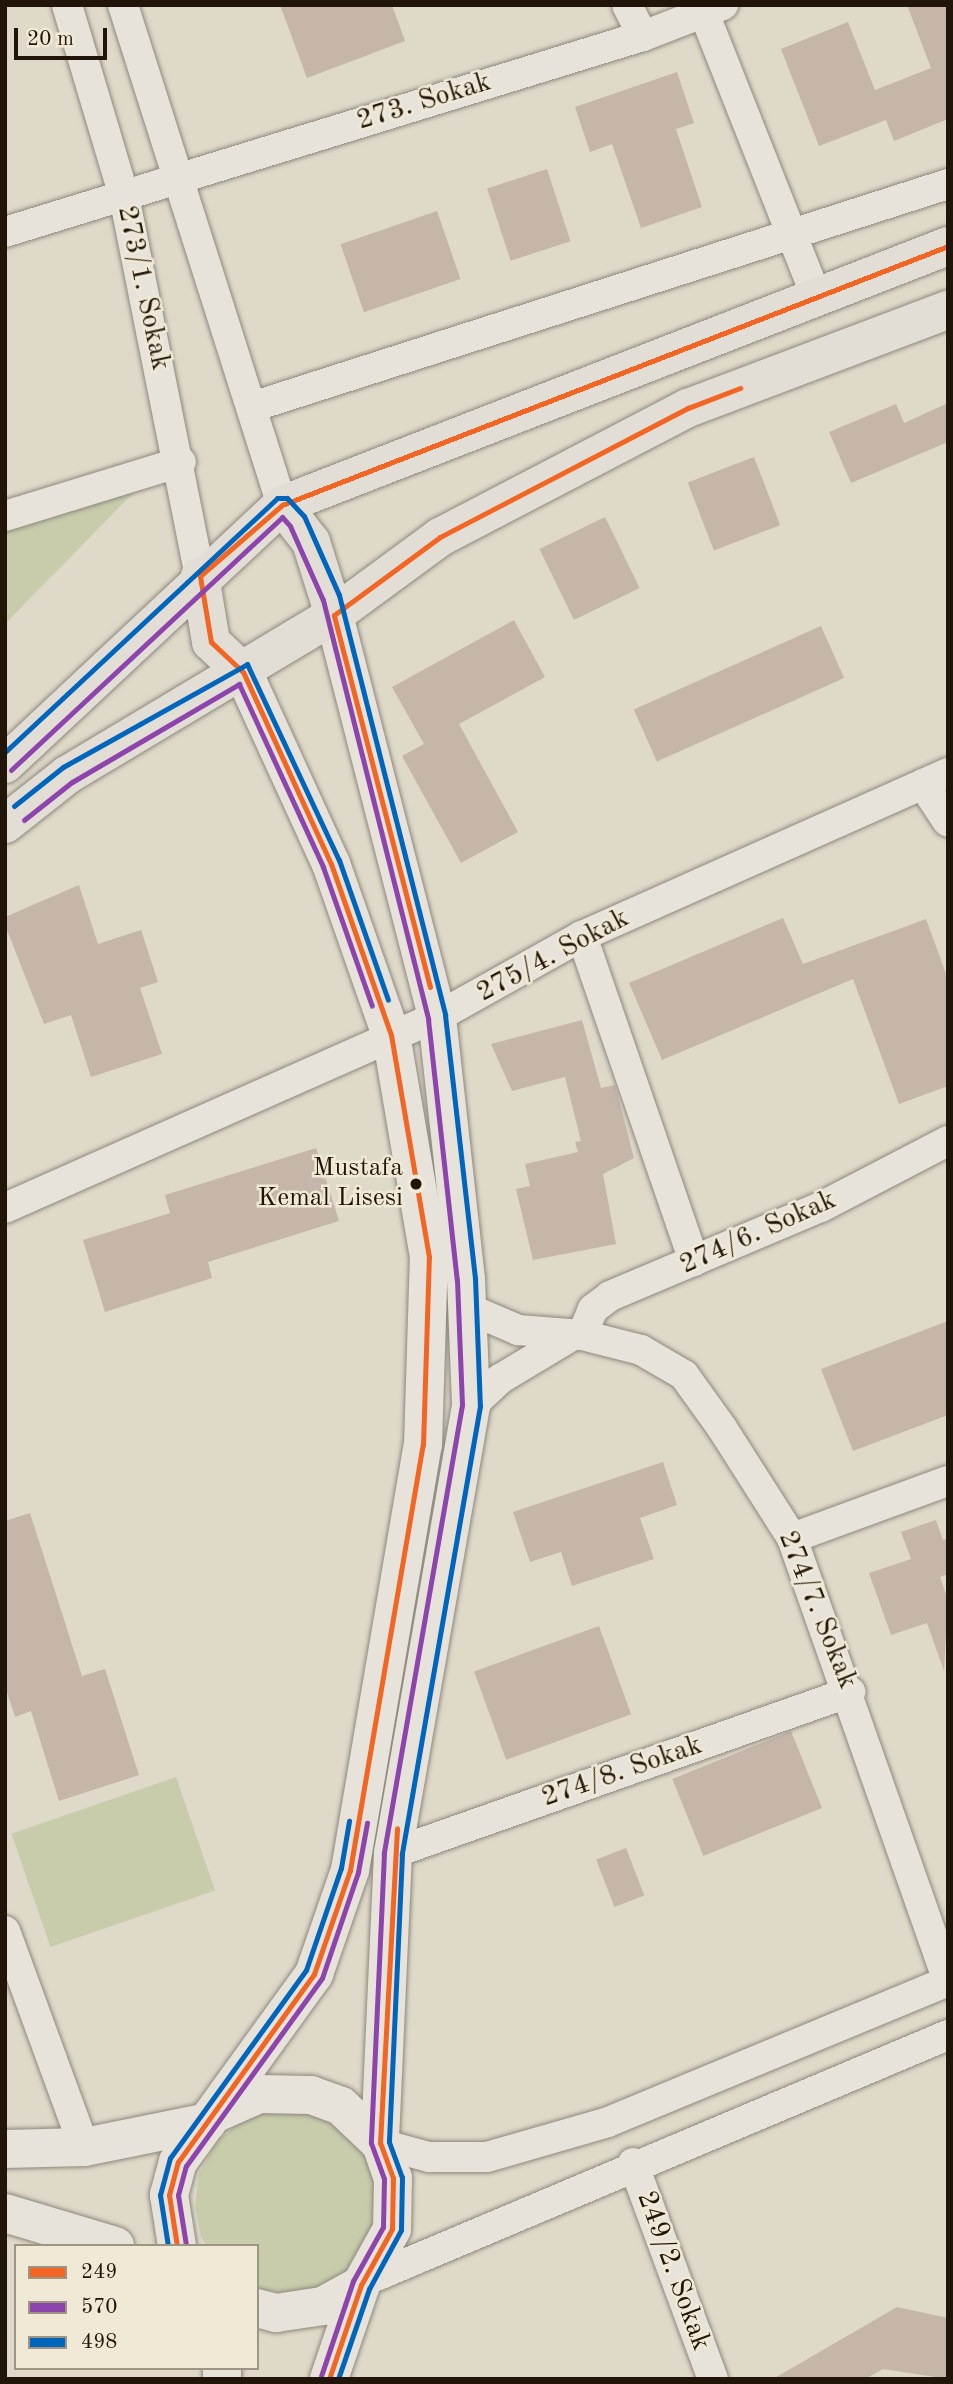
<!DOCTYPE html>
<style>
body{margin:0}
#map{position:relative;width:953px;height:2384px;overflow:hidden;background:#dfd9c9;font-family:"Old Standard TT",serif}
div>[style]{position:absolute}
.green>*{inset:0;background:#c8ccab;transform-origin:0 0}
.building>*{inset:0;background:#c6b6aa;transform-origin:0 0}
.roads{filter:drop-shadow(0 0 2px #8d887e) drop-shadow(0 0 2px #8d887e)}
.street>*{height:30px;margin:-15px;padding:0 15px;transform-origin:15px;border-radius:15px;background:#e7e3db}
.secondary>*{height:38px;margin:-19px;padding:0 19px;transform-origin:19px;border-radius:19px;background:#e7e3db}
.primary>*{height:38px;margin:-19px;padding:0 19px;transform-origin:19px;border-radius:19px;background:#e2ded5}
.bus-1>*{height:5px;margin:-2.5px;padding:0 2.5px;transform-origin:2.5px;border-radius:2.5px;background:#f26522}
.bus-2>*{height:5px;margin:-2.5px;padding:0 2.5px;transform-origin:2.5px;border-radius:2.5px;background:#8e44ad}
.bus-3>*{height:5px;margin:-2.5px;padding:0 2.5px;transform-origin:2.5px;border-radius:2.5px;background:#0065bd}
.dots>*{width:19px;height:19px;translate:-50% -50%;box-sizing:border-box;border:4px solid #f0e9d6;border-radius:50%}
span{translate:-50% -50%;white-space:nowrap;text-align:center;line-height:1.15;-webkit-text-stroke:5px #f0e9d6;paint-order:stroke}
.bus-label{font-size:26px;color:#211509}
.right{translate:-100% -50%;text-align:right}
.street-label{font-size:28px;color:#211509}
.frame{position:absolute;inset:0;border:7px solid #211509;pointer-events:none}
.legend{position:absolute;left:14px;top:2244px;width:245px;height:126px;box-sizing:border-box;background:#f0e9d6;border:2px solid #9d9484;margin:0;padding:9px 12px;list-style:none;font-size:21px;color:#211509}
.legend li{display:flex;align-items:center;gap:14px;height:35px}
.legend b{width:35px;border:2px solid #9d9484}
.scale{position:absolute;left:14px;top:28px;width:93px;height:32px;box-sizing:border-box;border:4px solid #211509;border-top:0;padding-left:9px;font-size:21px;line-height:24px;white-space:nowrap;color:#211509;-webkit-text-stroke:5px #f0e9d6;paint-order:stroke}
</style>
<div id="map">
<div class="green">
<div style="clip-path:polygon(139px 487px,5px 624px,5px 530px)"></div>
<div style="left:176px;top:1777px;width:120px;height:174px;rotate:71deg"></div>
<div style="clip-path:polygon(262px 2113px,321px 2114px,368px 2152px,382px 2208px,359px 2264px,304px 2295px,257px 2289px,257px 2246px,207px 2246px,201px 2237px,195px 2206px,199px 2174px,214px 2146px,235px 2125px)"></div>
</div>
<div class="building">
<div style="clip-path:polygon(280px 5px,392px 5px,405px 41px,307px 78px)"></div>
<div style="clip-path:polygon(907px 5px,948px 5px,948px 119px,894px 141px,886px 120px,819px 146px,781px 49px,848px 22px,875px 90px,931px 68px)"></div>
<div style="clip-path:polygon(677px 72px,694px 123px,676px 129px,702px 207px,641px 228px,612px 144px,590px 152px,575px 107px)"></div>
<div style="left:547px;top:169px;width:76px;height:63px;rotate:72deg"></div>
<div style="left:437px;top:211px;width:72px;height:102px;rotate:71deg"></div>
<div style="clip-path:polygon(948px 403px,948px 442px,851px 483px,829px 432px,896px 404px,904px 423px)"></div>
<div style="left:754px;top:457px;width:73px;height:71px;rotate:69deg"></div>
<div style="left:605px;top:517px;width:79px;height:73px;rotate:64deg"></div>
<div style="clip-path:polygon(514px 620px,545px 677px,459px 724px,518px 832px,461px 863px,402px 756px,424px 744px,392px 687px)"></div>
<div style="left:821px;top:626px;width:57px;height:205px;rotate:66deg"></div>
<div style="clip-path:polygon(79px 885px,98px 944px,141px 930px,158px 982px,140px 988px,162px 1054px,91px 1077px,71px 1015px,44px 1024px,5px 925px,5px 917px)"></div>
<div style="clip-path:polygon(783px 918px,803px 964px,926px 919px,948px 979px,948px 1086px,899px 1104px,853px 979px,662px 1060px,629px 983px)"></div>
<div style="clip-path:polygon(582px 1020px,601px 1088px,615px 1085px,634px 1158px,603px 1174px,616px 1244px,533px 1260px,516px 1189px,530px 1186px,525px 1164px,578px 1152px,575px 1142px,581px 1141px,565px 1077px,512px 1091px,491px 1044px)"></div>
<div style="clip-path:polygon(316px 1148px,339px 1221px,208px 1262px,212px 1278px,105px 1312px,83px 1240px,170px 1213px,165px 1195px)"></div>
<div style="clip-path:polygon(948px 1321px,948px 1415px,853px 1451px,821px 1369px)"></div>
<div style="clip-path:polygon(663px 1462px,677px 1505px,640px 1518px,654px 1559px,572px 1586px,561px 1552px,530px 1562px,513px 1512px)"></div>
<div style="clip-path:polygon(30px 1513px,82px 1676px,105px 1669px,139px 1775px,59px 1801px,31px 1711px,15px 1717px,5px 1686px,5px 1521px)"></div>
<div style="clip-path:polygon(936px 1520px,943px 1540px,948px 1538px,948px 1574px,940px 1577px,948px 1600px,944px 1671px,927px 1623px,891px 1635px,869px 1573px,911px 1559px,901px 1532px)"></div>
<div style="left:599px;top:1626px;width:94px;height:133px;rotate:70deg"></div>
<div style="left:791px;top:1731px;width:83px;height:128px;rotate:68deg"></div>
<div style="left:626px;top:1848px;width:51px;height:32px;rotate:69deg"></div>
<div style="clip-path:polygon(897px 2307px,948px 2318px,948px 2379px,883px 2369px,865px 2379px,773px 2379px)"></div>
</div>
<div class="roads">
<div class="street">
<div style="left:67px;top:5px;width:199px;rotate:73.4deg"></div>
<div style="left:124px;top:196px;width:388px;rotate:78.7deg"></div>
<div style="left:123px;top:5px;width:525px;rotate:72.36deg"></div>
<div style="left:627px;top:5px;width:35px;rotate:63deg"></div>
<div style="left:704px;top:13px;width:308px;rotate:68.4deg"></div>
<div style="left:5px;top:232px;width:667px;rotate:-17.08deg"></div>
<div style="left:643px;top:36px;width:86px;rotate:-21.2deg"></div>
<div style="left:255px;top:406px;width:728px;rotate:-17.76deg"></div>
<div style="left:5px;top:516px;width:184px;rotate:-17.1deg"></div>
<div style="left:923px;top:784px;width:45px;rotate:56.7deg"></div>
<div style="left:582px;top:936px;width:344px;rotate:71deg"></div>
<div style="left:5px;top:1208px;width:472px;rotate:-23.9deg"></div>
<div style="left:437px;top:1017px;width:166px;rotate:-29.2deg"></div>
<div style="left:582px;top:936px;width:401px;rotate:-24deg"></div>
<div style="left:467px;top:1308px;width:56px;rotate:23.3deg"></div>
<div style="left:518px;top:1330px;width:64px;rotate:4.5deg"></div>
<div style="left:582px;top:1335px;width:61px;rotate:14.3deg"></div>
<div style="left:641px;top:1350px;width:50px;rotate:30.2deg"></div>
<div style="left:684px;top:1375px;width:65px;rotate:54.4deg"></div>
<div style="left:722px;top:1428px;width:130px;rotate:57.5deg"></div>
<div style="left:792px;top:1538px;width:471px;rotate:70.6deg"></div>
<div style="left:582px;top:1335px;width:28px;rotate:-67deg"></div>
<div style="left:593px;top:1309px;width:21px;rotate:-37deg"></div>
<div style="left:610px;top:1296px;width:229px;rotate:-22.9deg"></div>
<div style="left:821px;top:1207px;width:143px;rotate:-27.5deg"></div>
<div style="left:471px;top:1406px;width:40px;rotate:-43deg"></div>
<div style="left:500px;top:1379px;width:82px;rotate:-31deg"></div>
<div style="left:792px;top:1538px;width:166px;rotate:-20.1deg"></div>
<div style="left:393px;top:1853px;width:485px;rotate:-19.4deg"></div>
<div style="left:5px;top:1931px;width:230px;rotate:69.9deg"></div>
<div style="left:381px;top:2144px;width:50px;rotate:15.2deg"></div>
<div style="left:429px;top:2157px;width:58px"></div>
<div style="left:487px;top:2157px;width:126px;rotate:-16.1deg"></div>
<div style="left:608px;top:2122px;width:368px;rotate:-22.5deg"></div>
<div style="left:633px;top:2163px;width:230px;rotate:69.7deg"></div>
<div style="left:362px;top:2282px;width:636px;rotate:-22.86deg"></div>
</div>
<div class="secondary">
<div style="left:334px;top:615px;width:415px;rotate:75.6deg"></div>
<div style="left:437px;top:1017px;width:264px;rotate:83.7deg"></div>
<div style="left:466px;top:1279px;width:127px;rotate:87.7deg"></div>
<div style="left:471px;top:1406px;width:454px;rotate:99.9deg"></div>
<div style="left:393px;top:1853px;width:290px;rotate:92.6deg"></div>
<div style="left:214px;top:2114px;width:49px;rotate:-24deg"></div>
<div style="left:259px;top:2094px;width:52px;rotate:1.1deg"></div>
<div style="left:311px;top:2095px;width:32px;rotate:20deg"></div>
<div style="left:341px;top:2106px;width:55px;rotate:43.5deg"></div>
<div style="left:381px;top:2144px;width:36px;rotate:71deg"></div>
<div style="left:393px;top:2178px;width:51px;rotate:91.1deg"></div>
<div style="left:392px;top:2229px;width:64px;rotate:119deg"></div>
<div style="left:361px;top:2285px;width:99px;rotate:108.8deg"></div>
<div style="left:5px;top:2149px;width:79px;rotate:-1.5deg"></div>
<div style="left:84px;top:2147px;width:126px;rotate:-11.4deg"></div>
<div style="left:5px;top:2213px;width:115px;rotate:16.7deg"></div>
<div style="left:177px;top:2246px;width:52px;rotate:-98.9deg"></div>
<div style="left:169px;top:2195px;width:34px;rotate:-75deg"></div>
<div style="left:178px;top:2162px;width:232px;rotate:-54.1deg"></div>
<div style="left:314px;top:1974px;width:110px;rotate:-70.9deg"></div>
<div style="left:350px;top:1870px;width:431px;rotate:-80.3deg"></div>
<div style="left:423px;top:1445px;width:188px;rotate:-88.2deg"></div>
<div style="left:429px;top:1257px;width:225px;rotate:-99.7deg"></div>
<div style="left:391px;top:1035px;width:181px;rotate:-109.3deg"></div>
<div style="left:331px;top:864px;width:211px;rotate:-114.6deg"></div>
<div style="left:257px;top:2308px;width:20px;rotate:15deg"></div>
<div style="left:276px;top:2313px;width:48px;rotate:-8.5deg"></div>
<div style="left:323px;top:2306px;width:43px;rotate:-28.9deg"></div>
<div style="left:222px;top:2368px;width:11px;rotate:90deg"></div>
</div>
<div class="primary">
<div style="left:282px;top:505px;width:47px;rotate:51.9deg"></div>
<div style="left:311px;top:542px;width:77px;rotate:72.5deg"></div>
<div style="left:200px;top:576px;width:67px;rotate:80.5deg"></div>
<div style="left:211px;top:642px;width:44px;rotate:43.2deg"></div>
<div style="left:5px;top:764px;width:379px;rotate:-43.1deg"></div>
<div style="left:282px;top:505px;width:715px;rotate:-21.25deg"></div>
<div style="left:5px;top:824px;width:79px;rotate:-38.3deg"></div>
<div style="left:67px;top:775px;width:311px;rotate:-30.9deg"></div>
<div style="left:334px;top:615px;width:132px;rotate:-36.3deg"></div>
<div style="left:440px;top:537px;width:280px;rotate:-27.5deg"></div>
<div style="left:688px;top:408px;width:278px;rotate:-20.7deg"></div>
</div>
</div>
<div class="bus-1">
<div style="left:430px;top:987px;width:384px;rotate:-104.5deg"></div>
<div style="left:334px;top:615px;width:132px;rotate:-36.3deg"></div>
<div style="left:440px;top:537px;width:280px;rotate:-27.5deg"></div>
<div style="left:688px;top:408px;width:56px;rotate:-21deg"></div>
<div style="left:177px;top:2246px;width:52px;rotate:-98.9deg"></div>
<div style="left:169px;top:2195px;width:34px;rotate:-75deg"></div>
<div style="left:178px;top:2162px;width:232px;rotate:-54.1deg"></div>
<div style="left:314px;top:1974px;width:110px;rotate:-70.9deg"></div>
<div style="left:350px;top:1870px;width:431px;rotate:-80.3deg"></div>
<div style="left:423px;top:1445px;width:188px;rotate:-88.2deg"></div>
<div style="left:429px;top:1257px;width:225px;rotate:-99.7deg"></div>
<div style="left:391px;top:1035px;width:181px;rotate:-109.3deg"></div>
<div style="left:331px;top:864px;width:211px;rotate:-114.6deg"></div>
<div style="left:243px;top:672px;width:44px;rotate:-136.8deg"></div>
<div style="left:211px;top:642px;width:67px;rotate:-99.5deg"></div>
<div style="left:200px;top:576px;width:108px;rotate:-40.9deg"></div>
<div style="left:282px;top:505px;width:715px;rotate:-21.25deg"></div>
<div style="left:329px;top:2379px;width:99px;rotate:-71.2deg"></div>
<div style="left:361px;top:2285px;width:64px;rotate:-61deg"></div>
<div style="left:392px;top:2229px;width:51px;rotate:-88.9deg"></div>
<div style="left:393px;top:2178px;width:37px;rotate:-110deg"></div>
<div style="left:380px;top:2143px;width:315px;rotate:-86.9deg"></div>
</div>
<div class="bus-2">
<div style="left:11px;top:770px;width:371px;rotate:-43deg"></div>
<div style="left:282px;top:517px;width:12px;rotate:48deg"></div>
<div style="left:290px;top:526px;width:81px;rotate:66deg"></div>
<div style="left:323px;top:600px;width:432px;rotate:75.9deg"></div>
<div style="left:428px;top:1019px;width:263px;rotate:83.7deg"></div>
<div style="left:457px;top:1280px;width:125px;rotate:87.7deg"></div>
<div style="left:462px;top:1405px;width:455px;rotate:99.9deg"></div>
<div style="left:384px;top:1853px;width:290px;rotate:92.6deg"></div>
<div style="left:371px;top:2143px;width:38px;rotate:70deg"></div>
<div style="left:384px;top:2179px;width:48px;rotate:91.2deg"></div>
<div style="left:383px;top:2227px;width:62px;rotate:119.1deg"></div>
<div style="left:353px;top:2281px;width:100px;rotate:108.6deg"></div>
<div style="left:24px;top:820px;width:61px;rotate:-38.4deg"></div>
<div style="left:72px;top:782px;width:194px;rotate:-30.4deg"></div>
<div style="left:239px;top:684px;width:201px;rotate:65.3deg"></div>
<div style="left:323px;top:867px;width:147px;rotate:70.6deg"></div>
<div style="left:186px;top:2245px;width:51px;rotate:-99.1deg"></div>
<div style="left:178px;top:2195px;width:30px;rotate:-75deg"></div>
<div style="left:186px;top:2166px;width:232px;rotate:-54.1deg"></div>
<div style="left:322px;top:1978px;width:112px;rotate:-71.2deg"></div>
<div style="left:358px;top:1872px;width:50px;rotate:-79.6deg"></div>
</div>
<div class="bus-3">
<div style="left:5px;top:752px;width:372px;rotate:-43deg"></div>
<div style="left:277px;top:498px;width:10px"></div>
<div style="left:287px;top:498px;width:25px;rotate:47deg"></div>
<div style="left:304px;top:516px;width:86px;rotate:66.1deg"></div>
<div style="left:339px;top:595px;width:433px;rotate:75.8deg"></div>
<div style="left:445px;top:1015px;width:265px;rotate:83.5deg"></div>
<div style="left:475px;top:1278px;width:128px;rotate:87.8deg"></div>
<div style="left:480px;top:1406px;width:455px;rotate:99.9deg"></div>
<div style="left:402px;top:1854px;width:288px;rotate:92.6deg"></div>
<div style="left:389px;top:2142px;width:37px;rotate:70deg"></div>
<div style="left:402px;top:2177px;width:53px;rotate:91.1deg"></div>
<div style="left:401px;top:2230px;width:67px;rotate:118.5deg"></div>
<div style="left:369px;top:2289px;width:95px;rotate:109deg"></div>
<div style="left:14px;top:806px;width:63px;rotate:-38.5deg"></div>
<div style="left:63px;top:767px;width:211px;rotate:-29.2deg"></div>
<div style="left:247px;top:664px;width:217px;rotate:64.9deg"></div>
<div style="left:339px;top:860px;width:148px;rotate:70.7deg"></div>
<div style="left:168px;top:2246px;width:52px;rotate:-98.9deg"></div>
<div style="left:160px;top:2195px;width:38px;rotate:-75deg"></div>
<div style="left:170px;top:2158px;width:232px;rotate:-54.1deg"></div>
<div style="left:306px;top:1970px;width:108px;rotate:-71.1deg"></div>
<div style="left:341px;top:1868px;width:48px;rotate:-80.3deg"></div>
</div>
<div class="dots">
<div style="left:416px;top:1184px;background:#211509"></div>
</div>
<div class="bus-label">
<span class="right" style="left:403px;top:1184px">Mustafa<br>Kemal Lisesi</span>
</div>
<div class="street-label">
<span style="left:424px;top:102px;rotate:-17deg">273. Sokak</span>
<span style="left:143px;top:288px;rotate:78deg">273/1. Sokak</span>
<span style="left:553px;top:956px;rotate:-28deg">275/4. Sokak</span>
<span style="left:758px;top:1233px;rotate:-24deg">274/6. Sokak</span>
<span style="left:817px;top:1610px;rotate:68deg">274/7. Sokak</span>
<span style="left:622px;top:1772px;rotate:-19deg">274/8. Sokak</span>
<span style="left:673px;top:2271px;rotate:70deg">249/2. Sokak</span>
</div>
<div class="frame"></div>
<ul class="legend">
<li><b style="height:9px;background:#f26522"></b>249</li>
<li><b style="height:9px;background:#8e44ad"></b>570</li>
<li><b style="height:9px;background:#0065bd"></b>498</li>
</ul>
<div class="scale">20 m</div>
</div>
